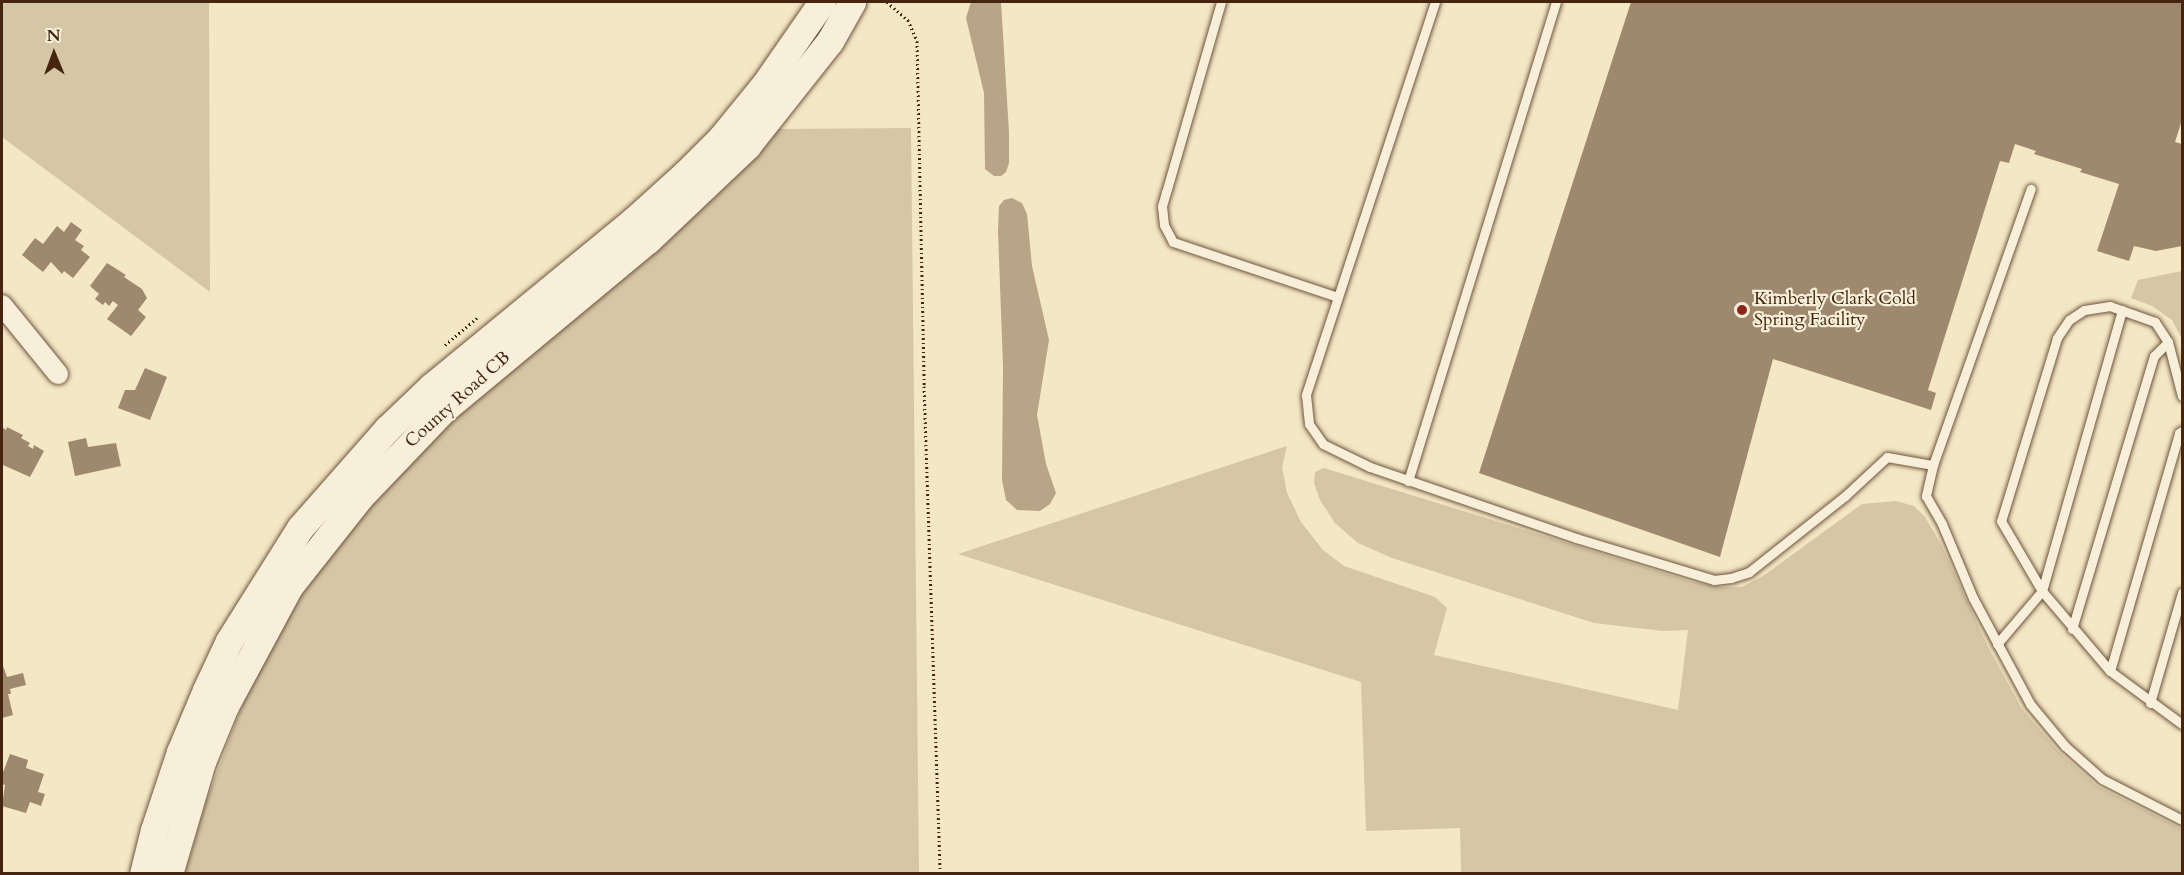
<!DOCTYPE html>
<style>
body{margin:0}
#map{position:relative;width:2184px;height:875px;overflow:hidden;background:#f3e7c4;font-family:Cardo,serif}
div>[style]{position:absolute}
.green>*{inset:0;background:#d5c6a5}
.water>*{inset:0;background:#b8a587}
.building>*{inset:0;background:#9f896e}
.path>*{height:3px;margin-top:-1.5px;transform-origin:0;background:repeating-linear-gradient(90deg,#452410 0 1.5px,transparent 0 4.5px)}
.roads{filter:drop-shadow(0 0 2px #70553d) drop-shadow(0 0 2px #70553d)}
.lane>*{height:9px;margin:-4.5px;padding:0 4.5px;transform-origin:4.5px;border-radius:4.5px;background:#f7efd9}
.street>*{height:20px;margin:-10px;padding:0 10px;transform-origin:10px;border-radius:10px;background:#f7efd9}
.secondary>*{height:27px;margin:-13.5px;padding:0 13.5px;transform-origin:13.5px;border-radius:13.5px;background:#f7efd9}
.dots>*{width:16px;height:16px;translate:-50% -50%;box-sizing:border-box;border:3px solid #f7efd9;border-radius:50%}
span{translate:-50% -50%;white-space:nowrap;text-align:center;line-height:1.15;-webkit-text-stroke:4.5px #f7efd9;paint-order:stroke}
.poi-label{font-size:18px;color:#452410}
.left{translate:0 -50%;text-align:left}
.street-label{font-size:18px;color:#452410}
.frame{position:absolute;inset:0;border:3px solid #452410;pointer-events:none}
.north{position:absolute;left:24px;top:24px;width:60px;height:60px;-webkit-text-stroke:4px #f7efd9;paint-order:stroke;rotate:359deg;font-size:16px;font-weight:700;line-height:24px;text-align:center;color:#452410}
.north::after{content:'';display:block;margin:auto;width:21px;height:27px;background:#452410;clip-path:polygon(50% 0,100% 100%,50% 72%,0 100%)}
</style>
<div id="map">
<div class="green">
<div style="clip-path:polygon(2px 2px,209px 2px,210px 292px,2px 137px)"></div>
<div style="clip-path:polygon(911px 128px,919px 873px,185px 874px,206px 802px,249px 687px,299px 595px,372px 496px,502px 369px,695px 215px,775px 129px)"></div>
<div style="clip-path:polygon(2182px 271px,2182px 339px,2172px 320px,2152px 306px,2131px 298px,2138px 280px)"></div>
<div style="clip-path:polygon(1287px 446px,1282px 467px,1287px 493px,1301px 522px,1323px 550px,1344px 566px,1435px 597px,1447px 608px,1434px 655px,1678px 710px,1688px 630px,1663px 631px,1594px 623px,1392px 558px,1358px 543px,1335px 523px,1320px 500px,1314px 483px,1315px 472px,1324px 468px,1693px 582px,1720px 587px,1742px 587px,1763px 576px,1862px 504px,1896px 501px,1914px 506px,1925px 517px,1942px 546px,1987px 645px,2022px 709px,2059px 752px,2097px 786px,2182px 829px,2182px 873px,1461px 873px,1460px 828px,1366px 831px,1361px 682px,958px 554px)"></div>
</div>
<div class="water">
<div style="clip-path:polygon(971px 2px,1001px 2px,1009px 132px,1009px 163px,1006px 172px,1001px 176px,994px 176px,985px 169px,984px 93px,966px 18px)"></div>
<div style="clip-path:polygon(1012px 198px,1022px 203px,1027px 214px,1032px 266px,1049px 340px,1037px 415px,1046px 464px,1056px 493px,1050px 504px,1040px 511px,1017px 510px,1006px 500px,1002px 480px,1003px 366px,998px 231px,999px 206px,1004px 200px)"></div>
</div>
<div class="building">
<div style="clip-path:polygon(1631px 2px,2182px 2px,2182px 120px,2175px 142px,2182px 144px,2182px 246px,2156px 251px,2134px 246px,2129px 261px,2097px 251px,2119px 184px,2080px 172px,2082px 169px,2034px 154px,2036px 151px,2015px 144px,2009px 163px,2000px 161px,1928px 390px,1936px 393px,1931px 410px,1773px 359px,1720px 557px,1479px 473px)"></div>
<div style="clip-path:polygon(71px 222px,82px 230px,75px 240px,84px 246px,81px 250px,90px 257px,73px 278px,64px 271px,62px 274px,51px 262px,43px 272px,22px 255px,35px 238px,43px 244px,57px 226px,64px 232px)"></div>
<div style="clip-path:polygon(107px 263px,126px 275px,124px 277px,142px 289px,147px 298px,138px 310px,146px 317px,131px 336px,107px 319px,118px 305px,113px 301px,109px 306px,105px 302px,103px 305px,95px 299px,99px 294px,90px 286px)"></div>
<div style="clip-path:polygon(145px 368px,167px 377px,150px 420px,118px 408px,125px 390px,135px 390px)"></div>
<div style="clip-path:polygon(2px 427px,6px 430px,7px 427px,23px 435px,21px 438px,30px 443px,28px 446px,33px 449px,34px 445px,44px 451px,30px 477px,3px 465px)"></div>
<div style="clip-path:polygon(86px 438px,88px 447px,116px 443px,121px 466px,75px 476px,68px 442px)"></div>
<div style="clip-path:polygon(2px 663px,7px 677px,23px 673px,26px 685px,10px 689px,11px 694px,8px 694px,13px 715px,2px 718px)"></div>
<div style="clip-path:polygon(10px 754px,28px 760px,26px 768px,44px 774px,38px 792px,45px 794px,41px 806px,30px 802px,26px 813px,2px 806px,5px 785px,2px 784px,2px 775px)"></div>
</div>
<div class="path">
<div style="left:887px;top:2px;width:28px;rotate:41deg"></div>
<div style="left:908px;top:20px;width:23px;rotate:67deg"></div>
<div style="left:917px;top:41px;width:345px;rotate:88.8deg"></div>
<div style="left:924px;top:386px;width:488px;rotate:88.1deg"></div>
<div style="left:445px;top:345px;width:42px;rotate:-40.2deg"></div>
</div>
<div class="roads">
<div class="lane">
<div style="left:1221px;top:2px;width:198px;rotate:106.1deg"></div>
<div style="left:1166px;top:192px;width:15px;rotate:106deg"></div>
<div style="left:1162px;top:206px;width:19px;rotate:84deg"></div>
<div style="left:1164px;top:225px;width:19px;rotate:62deg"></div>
<div style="left:1173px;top:242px;width:173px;rotate:18.5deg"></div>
<div style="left:1435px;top:2px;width:414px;rotate:108.2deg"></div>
<div style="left:1306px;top:395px;width:29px;rotate:84deg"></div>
<div style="left:1309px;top:424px;width:24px;rotate:55deg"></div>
<div style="left:1323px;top:444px;width:52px;rotate:26.1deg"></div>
<div style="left:1370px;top:467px;width:218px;rotate:19deg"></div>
<div style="left:1576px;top:538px;width:144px;rotate:16.9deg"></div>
<div style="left:1714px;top:580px;width:17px;rotate:-7deg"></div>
<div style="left:1731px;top:578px;width:19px;rotate:-18deg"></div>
<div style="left:1749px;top:572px;width:122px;rotate:-38.4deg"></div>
<div style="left:1845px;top:496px;width:57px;rotate:-42.9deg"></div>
<div style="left:1887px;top:457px;width:47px;rotate:9.9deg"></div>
<div style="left:1933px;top:465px;width:293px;rotate:-70.5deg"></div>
<div style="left:2182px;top:396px;width:56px;rotate:-104.5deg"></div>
<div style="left:2168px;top:342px;width:24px;rotate:-123deg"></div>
<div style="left:2155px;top:322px;width:48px;rotate:-160.4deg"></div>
<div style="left:2110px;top:306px;width:26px;rotate:171deg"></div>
<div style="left:2084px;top:310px;width:18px;rotate:146deg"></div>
<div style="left:2069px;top:320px;width:22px;rotate:124deg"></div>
<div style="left:2057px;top:338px;width:191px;rotate:107deg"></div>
<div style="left:2001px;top:521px;width:81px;rotate:59.6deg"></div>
<div style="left:2042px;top:591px;width:105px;rotate:49.6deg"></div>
<div style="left:2110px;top:671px;width:89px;rotate:36.4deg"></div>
<div style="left:1933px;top:465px;width:32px;rotate:103deg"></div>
<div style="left:1926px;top:496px;width:32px;rotate:60deg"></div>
<div style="left:1942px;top:524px;width:80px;rotate:67.3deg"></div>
<div style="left:1973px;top:598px;width:120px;rotate:61.7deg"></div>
<div style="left:2030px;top:704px;width:55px;rotate:50.2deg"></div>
<div style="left:2065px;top:746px;width:50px;rotate:41.7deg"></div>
<div style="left:2102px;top:779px;width:90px;rotate:27.1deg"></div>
<div style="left:1408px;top:481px;width:501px;rotate:-72.83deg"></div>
<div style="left:2072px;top:629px;width:285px;rotate:-73.3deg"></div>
<div style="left:2154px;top:356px;width:20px;rotate:-45deg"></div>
<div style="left:1997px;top:644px;width:70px;rotate:-49.7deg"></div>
<div style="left:2042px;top:591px;width:292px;rotate:-74.1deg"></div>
<div style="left:2110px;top:671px;width:248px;rotate:-73.8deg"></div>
<div style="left:2179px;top:433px;width:4px;rotate:-34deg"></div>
<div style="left:2150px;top:703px;width:115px;rotate:-73.8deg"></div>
</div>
<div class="street">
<div style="left:2px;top:305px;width:89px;rotate:50.9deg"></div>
</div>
<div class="secondary">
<div style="left:143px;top:874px;width:45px;rotate:-76deg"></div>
<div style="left:154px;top:830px;width:82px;rotate:-71.6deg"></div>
<div style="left:180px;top:752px;width:67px;rotate:-67.2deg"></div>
<div style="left:206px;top:690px;width:54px;rotate:-64.9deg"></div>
<div style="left:229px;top:641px;width:133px;rotate:-57.9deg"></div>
<div style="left:300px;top:528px;width:132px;rotate:-48.7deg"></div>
<div style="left:387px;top:429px;width:62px;rotate:-43.7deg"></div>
<div style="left:432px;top:386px;width:260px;rotate:-39.4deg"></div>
<div style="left:633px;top:221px;width:70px;rotate:-42.1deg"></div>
<div style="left:685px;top:174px;width:51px;rotate:-45deg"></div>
<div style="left:721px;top:138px;width:70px;rotate:-50.8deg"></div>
<div style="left:765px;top:84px;width:100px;rotate:-55.2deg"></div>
<div style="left:169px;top:874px;width:117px;rotate:-73.6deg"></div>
<div style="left:202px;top:762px;width:61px;rotate:-67.7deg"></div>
<div style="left:225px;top:706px;width:135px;rotate:-61.7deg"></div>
<div style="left:289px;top:587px;width:115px;rotate:-51.7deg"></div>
<div style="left:360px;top:497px;width:120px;rotate:-46.3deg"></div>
<div style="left:443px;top:410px;width:266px;rotate:-39.7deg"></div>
<div style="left:648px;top:240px;width:137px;rotate:-43.5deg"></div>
<div style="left:747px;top:146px;width:134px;rotate:-51.7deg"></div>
<div style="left:830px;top:41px;width:45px;rotate:-60.6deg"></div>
</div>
</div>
<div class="dots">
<div style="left:1742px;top:310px;background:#8f2418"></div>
</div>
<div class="poi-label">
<span class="left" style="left:1754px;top:310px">Kimberly Clark Cold<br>Spring Facility</span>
</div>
<div class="street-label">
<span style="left:458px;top:400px;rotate:-42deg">County Road CB</span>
</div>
<div class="frame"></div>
<div class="north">N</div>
</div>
